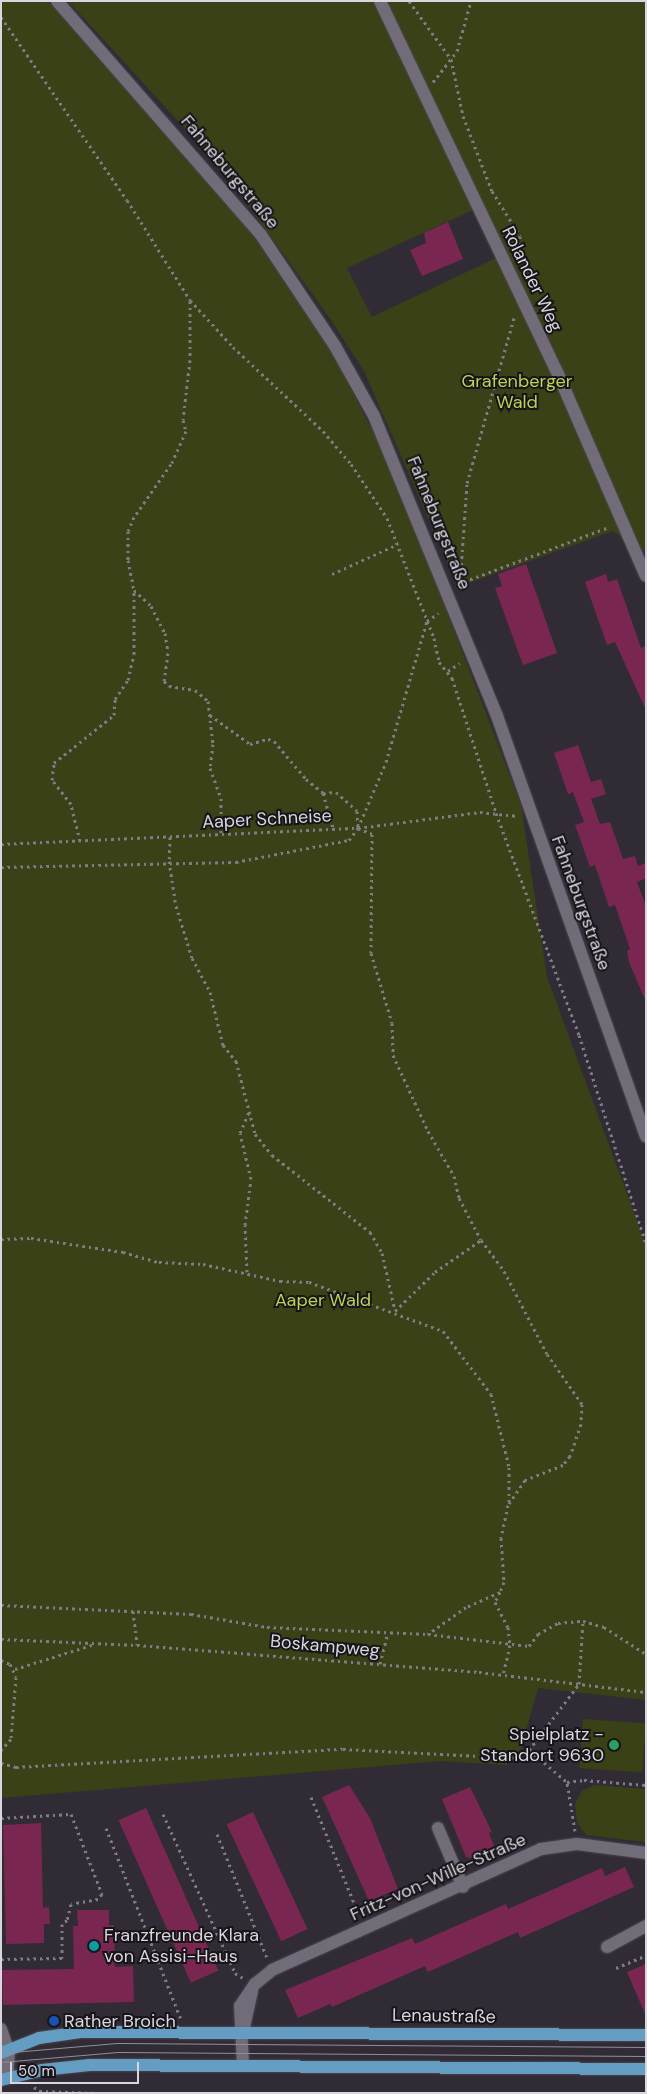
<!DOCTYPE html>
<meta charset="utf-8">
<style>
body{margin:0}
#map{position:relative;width:647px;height:2094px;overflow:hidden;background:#312b36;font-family:"DM Sans",sans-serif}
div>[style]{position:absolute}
.green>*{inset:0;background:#3a4116;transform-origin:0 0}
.building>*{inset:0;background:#792751;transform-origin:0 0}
.path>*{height:3px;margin-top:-1.5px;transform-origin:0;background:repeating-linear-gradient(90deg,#807b84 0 2.5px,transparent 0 6.5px)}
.roads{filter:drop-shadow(0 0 1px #4a464f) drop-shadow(0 0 1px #4a464f)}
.minor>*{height:12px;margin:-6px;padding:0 6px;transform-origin:6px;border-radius:6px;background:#726c78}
.major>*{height:12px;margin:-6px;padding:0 6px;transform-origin:6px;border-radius:6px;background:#639ec2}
.tram>*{height:1px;margin:-0.5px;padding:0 0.5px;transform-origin:0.5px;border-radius:0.5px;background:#928e97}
.dots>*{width:14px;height:14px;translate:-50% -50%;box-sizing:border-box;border:2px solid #17151a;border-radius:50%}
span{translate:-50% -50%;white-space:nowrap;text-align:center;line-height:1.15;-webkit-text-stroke:4px #17151a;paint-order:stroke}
.street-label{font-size:18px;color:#d9d6dd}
.park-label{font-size:18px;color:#bed253}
.poi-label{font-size:18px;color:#d9d6dd}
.right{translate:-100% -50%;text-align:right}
.left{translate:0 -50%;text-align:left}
.frame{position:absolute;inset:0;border:2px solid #d9d6dd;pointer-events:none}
.scale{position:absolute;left:10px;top:2062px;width:129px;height:22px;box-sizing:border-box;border:2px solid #d9d6dd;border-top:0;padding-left:6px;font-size:15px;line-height:18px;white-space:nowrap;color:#d9d6dd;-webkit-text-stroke:4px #17151a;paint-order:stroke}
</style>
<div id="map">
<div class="green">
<div style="clip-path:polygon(1px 1px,48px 1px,255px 237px,331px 350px,393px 471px,521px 805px,547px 977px,646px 1245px,646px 1700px,538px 1688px,520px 1752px,508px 1754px,507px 1765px,442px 1761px,1px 1798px)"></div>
<div style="clip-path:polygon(evenodd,68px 1px,646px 1px,646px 551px,638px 550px,613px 531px,463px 585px,450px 568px,364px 371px,329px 317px,221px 168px,68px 1px,473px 210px,496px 258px,372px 317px,347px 268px,473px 210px)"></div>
<div style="left:583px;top:1719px;width:63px;height:49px;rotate:4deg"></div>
<div style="clip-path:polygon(595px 1785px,646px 1789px,646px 1842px,586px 1835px,577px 1822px,575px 1804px,582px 1791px)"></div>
</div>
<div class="building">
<div style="clip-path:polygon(448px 222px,463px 259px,422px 276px,410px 250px,426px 243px,424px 233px)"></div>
<div style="clip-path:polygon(526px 564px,557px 653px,523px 665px,495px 588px,502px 586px,498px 574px)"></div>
<div style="clip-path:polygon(606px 574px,608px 582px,617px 579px,641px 648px,646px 646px,646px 710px,615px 642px,607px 645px,585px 582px)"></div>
<div style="clip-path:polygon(578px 745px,591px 782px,601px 779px,606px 794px,591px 799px,600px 824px,610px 822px,623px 859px,635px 856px,638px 866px,646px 863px,646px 878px,637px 882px,646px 906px,646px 1002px,629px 962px,627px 951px,630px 949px,615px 905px,609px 907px,595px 865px,590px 867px,575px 825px,584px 822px,573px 792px,568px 794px,554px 753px)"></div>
<div style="clip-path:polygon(349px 1785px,370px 1818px,398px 1889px,369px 1901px,322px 1797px)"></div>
<div style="clip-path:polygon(470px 1787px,492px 1832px,489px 1833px,494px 1846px,475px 1859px,466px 1857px,442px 1799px)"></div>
<div style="left:146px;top:1808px;width:178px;height:30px;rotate:66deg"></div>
<div style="left:253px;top:1812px;width:129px;height:29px;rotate:65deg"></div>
<div style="clip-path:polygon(41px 1823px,43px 1908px,49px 1907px,50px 1924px,44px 1924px,44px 1943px,6px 1944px,3px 1825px)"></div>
<div style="clip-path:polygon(625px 1867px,634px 1887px,520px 1938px,518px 1932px,428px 1972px,425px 1966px,332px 2007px,330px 2004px,298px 2018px,285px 1990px,412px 1938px,415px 1944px,506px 1904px,508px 1909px,602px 1868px,605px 1876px)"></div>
<div style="clip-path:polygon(77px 1910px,109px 1910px,109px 1925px,114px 1925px,115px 1967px,133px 1966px,134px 2002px,3px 2005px,2px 1970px,74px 1969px,73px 1926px,78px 1926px)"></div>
<div style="clip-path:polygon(646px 1964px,646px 2016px,627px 1972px)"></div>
</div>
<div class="path">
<div style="left:409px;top:1px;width:72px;rotate:54.1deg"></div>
<div style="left:451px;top:59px;width:58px;rotate:78.1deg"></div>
<div style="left:463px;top:116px;width:80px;rotate:68.9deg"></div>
<div style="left:492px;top:191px;width:53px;rotate:58.1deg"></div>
<div style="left:520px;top:236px;width:24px;rotate:90deg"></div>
<div style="left:1px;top:17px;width:222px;rotate:55.5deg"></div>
<div style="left:127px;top:200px;width:118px;rotate:57.8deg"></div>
<div style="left:190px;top:300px;width:64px;rotate:47.5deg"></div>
<div style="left:233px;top:347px;width:123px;rotate:43deg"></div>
<div style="left:323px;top:431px;width:43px;rotate:49.7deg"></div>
<div style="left:351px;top:464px;width:65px;rotate:56.3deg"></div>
<div style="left:387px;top:518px;width:129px;rotate:68.6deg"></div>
<div style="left:434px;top:638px;width:25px;rotate:78deg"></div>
<div style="left:439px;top:662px;width:21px;rotate:51deg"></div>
<div style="left:452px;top:678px;width:142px;rotate:71.9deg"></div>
<div style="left:496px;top:813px;width:237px;rotate:69.5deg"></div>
<div style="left:579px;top:1035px;width:219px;rotate:72.2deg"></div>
<div style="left:433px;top:82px;width:39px;rotate:-52deg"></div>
<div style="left:457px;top:51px;width:52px;rotate:-74.4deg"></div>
<div style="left:190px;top:301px;width:59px;rotate:90deg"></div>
<div style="left:190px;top:360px;width:60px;rotate:96.7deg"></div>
<div style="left:183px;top:420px;width:11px;rotate:75deg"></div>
<div style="left:186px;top:431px;width:36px;rotate:114deg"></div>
<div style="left:171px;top:464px;width:65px;rotate:124.9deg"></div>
<div style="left:134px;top:517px;width:15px;rotate:113deg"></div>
<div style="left:128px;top:531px;width:29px;rotate:90deg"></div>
<div style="left:128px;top:560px;width:31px;rotate:79deg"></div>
<div style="left:134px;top:590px;width:23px;rotate:43deg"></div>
<div style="left:151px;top:606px;width:30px;rotate:63deg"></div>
<div style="left:165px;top:633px;width:20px;rotate:81deg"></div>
<div style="left:168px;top:653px;width:28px;rotate:98deg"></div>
<div style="left:164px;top:681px;width:7px;rotate:45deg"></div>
<div style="left:169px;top:686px;width:26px;rotate:9deg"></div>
<div style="left:195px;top:690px;width:17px;rotate:40deg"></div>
<div style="left:208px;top:701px;width:43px;rotate:83.4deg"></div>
<div style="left:213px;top:744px;width:24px;rotate:97deg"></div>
<div style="left:210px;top:768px;width:32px;rotate:70deg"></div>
<div style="left:221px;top:798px;width:36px;rotate:90deg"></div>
<div style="left:332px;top:574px;width:72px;rotate:-24.4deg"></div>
<div style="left:458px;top:584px;width:161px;rotate:-20.7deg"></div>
<div style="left:460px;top:584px;width:101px;rotate:-86deg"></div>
<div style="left:467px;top:483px;width:175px;rotate:-74.1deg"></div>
<div style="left:448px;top:671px;width:14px;rotate:-34deg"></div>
<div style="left:210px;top:715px;width:49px;rotate:35.9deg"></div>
<div style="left:250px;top:744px;width:19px;rotate:-16deg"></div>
<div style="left:268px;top:739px;width:6px;rotate:18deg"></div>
<div style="left:274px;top:741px;width:50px;rotate:49.9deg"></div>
<div style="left:306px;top:779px;width:22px;rotate:39deg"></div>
<div style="left:323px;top:793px;width:13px;rotate:-4deg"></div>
<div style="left:336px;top:792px;width:28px;rotate:42deg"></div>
<div style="left:357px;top:811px;width:17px;rotate:87deg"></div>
<div style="left:358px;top:828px;width:15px;rotate:23deg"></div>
<div style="left:372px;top:834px;width:119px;rotate:90.5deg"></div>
<div style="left:371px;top:953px;width:73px;rotate:73.3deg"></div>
<div style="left:392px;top:1023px;width:32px;rotate:88deg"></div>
<div style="left:393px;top:1055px;width:84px;rotate:65.3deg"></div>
<div style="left:428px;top:1131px;width:52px;rotate:60deg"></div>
<div style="left:454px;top:1176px;width:23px;rotate:77deg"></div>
<div style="left:459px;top:1198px;width:47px;rotate:62.4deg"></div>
<div style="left:481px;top:1240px;width:39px;rotate:53deg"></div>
<div style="left:504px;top:1271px;width:93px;rotate:62.6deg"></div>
<div style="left:547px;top:1354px;width:61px;rotate:55deg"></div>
<div style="left:582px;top:1404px;width:20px;rotate:93deg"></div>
<div style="left:581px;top:1424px;width:34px;rotate:109deg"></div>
<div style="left:570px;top:1456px;width:11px;rotate:128deg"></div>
<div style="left:563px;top:1465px;width:41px;rotate:158.5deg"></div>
<div style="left:525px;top:1480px;width:30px;rotate:124deg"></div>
<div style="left:508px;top:1505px;width:34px;rotate:102deg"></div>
<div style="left:501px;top:1538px;width:44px;rotate:86.1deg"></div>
<div style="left:504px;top:1582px;width:11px;rotate:112deg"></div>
<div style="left:500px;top:1592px;width:37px;rotate:156deg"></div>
<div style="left:466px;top:1607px;width:47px;rotate:144.6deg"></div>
<div style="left:323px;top:793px;width:37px;rotate:74deg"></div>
<div style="left:170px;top:837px;width:24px;rotate:92deg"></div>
<div style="left:169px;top:861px;width:46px;rotate:81.2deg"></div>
<div style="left:176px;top:906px;width:54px;rotate:72.9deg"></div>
<div style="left:192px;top:958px;width:38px;rotate:62deg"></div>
<div style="left:210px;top:992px;width:55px;rotate:76.2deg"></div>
<div style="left:223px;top:1045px;width:21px;rotate:51deg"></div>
<div style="left:236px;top:1061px;width:75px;rotate:75.4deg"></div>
<div style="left:255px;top:1134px;width:27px;rotate:51deg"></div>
<div style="left:272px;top:1155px;width:125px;rotate:38.2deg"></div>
<div style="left:370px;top:1232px;width:24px;rotate:60deg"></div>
<div style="left:382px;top:1253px;width:58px;rotate:77.2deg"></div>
<div style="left:80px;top:841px;width:38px;rotate:-104deg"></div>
<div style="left:71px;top:804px;width:31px;rotate:-128deg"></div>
<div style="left:52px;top:780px;width:17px;rotate:-83deg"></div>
<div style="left:54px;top:763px;width:77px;rotate:-38.7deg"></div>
<div style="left:114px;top:715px;width:16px;rotate:-86deg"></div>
<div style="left:115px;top:699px;width:23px;rotate:-56deg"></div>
<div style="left:128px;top:680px;width:27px;rotate:-77deg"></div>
<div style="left:134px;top:654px;width:64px;rotate:-90deg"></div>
<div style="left:1px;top:844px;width:357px;rotate:-2.6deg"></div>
<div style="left:358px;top:828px;width:123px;rotate:-7.5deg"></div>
<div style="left:480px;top:812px;width:39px;rotate:6deg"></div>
<div style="left:1px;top:867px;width:235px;rotate:-1.2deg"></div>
<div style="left:236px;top:862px;width:115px;rotate:-11deg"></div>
<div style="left:349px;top:840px;width:15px;rotate:-53deg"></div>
<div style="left:358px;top:828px;width:72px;rotate:-67deg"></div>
<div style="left:386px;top:762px;width:147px;rotate:-73.8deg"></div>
<div style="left:427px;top:621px;width:14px;rotate:-34deg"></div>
<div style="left:1px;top:1239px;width:30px;rotate:-2deg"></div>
<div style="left:31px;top:1238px;width:93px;rotate:8.7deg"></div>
<div style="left:123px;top:1252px;width:37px;rotate:16deg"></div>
<div style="left:159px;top:1262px;width:44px;rotate:2.6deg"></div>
<div style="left:203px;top:1264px;width:79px;rotate:12.4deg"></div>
<div style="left:280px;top:1281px;width:29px;rotate:2deg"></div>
<div style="left:309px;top:1282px;width:143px;rotate:20.1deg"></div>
<div style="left:443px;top:1331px;width:79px;rotate:52.7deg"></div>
<div style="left:491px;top:1394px;width:75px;rotate:76.1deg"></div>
<div style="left:509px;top:1467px;width:37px;rotate:90deg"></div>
<div style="left:247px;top:1272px;width:47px;rotate:-92.4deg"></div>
<div style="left:245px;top:1225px;width:46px;rotate:-82.6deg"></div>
<div style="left:251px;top:1179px;width:47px;rotate:-103.4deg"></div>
<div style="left:240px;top:1133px;width:23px;rotate:-67deg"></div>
<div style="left:395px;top:1311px;width:56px;rotate:-44.3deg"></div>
<div style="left:435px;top:1272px;width:56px;rotate:-34.8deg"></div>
<div style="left:500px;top:1592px;width:11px;rotate:117deg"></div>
<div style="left:495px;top:1602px;width:28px;rotate:63deg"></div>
<div style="left:508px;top:1627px;width:18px;rotate:84deg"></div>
<div style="left:510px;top:1645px;width:31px;rotate:103deg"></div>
<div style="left:1px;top:1605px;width:190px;rotate:2.7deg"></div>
<div style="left:191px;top:1614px;width:77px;rotate:9.7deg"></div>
<div style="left:267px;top:1627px;width:161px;rotate:2.5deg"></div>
<div style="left:428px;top:1634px;width:102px;rotate:6.8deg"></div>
<div style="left:529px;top:1646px;width:15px;rotate:-53deg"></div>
<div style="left:538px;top:1634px;width:23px;rotate:-29deg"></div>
<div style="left:558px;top:1623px;width:25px;rotate:-5deg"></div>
<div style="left:583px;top:1621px;width:22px;rotate:16deg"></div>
<div style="left:604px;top:1627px;width:50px;rotate:32.7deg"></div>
<div style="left:133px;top:1611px;width:34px;rotate:83deg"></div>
<div style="left:1px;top:1639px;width:136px;rotate:2.5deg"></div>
<div style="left:137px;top:1645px;width:343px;rotate:4.5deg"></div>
<div style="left:479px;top:1672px;width:168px;rotate:6.8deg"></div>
<div style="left:1px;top:1660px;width:10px;rotate:24deg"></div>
<div style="left:10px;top:1664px;width:14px;rotate:65deg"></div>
<div style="left:16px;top:1677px;width:62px;rotate:94.6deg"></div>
<div style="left:11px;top:1739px;width:15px;rotate:132deg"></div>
<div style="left:380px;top:1664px;width:32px;rotate:-76deg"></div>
<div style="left:15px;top:1669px;width:84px;rotate:-17.4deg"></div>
<div style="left:529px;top:1750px;width:50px;rotate:40.1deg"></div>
<div style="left:1px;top:1763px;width:16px;rotate:15deg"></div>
<div style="left:16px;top:1767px;width:327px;rotate:-3.2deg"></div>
<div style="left:343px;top:1749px;width:175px;rotate:2.9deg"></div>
<div style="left:518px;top:1758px;width:14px;rotate:-36deg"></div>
<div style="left:529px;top:1750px;width:83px;rotate:-52.9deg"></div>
<div style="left:579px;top:1684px;width:63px;rotate:-86.4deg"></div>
<div style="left:311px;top:1797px;width:127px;rotate:67.9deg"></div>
<div style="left:163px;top:1814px;width:175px;rotate:65.6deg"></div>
<div style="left:235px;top:1973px;width:9px;rotate:32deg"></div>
<div style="left:1px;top:1818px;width:70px;rotate:-3.3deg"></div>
<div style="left:71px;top:1814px;width:86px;rotate:68.8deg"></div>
<div style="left:102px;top:1894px;width:6px;rotate:129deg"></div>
<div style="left:98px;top:1899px;width:27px;rotate:170deg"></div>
<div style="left:71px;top:1904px;width:16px;rotate:104deg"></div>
<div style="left:67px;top:1920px;width:6px;rotate:141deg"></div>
<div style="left:62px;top:1924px;width:34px;rotate:90deg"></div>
<div style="left:62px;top:1958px;width:61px;rotate:179.1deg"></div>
<div style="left:106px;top:1828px;width:205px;rotate:68.6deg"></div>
<div style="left:575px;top:1831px;width:50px;rotate:-99.3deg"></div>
<div style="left:567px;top:1782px;width:17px;rotate:-7deg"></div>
<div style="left:584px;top:1780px;width:62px;rotate:4.6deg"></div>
<div style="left:217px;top:1834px;width:134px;rotate:68deg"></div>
<div style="left:616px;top:1968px;width:33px;rotate:-23deg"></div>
<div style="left:34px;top:2087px;width:6px;rotate:39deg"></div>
<div style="left:39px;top:2091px;width:60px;rotate:1.9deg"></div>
</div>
<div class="roads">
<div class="minor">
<div style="left:57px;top:1px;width:310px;rotate:48.9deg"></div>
<div style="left:261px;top:235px;width:133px;rotate:56.3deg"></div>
<div style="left:335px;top:346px;width:80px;rotate:60.9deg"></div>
<div style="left:374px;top:416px;width:324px;rotate:67.7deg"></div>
<div style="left:497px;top:716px;width:446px;rotate:70.5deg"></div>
<div style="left:380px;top:1px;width:413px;rotate:64.5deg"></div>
<div style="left:558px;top:374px;width:220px;rotate:66.5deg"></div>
<div style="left:438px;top:1828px;width:64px;rotate:67deg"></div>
<div style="left:607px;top:1947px;width:44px;rotate:-28.3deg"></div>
<div style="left:1px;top:2029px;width:24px;rotate:71deg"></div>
<div style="left:9px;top:2052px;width:16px;rotate:94deg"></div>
<div style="left:8px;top:2068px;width:14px;rotate:120deg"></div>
<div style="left:243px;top:2032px;width:42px;rotate:-77.6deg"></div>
<div style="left:243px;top:2065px;width:59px;rotate:-92.9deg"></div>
<div style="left:240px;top:2006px;width:27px;rotate:-56deg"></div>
<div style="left:255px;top:1984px;width:22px;rotate:-39deg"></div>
<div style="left:272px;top:1970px;width:295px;rotate:-24.2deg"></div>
<div style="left:541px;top:1849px;width:36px;rotate:-8deg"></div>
<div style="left:577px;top:1844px;width:70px;rotate:7.4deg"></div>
</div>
<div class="major">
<div style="left:1px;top:2053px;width:41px;rotate:-21.5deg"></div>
<div style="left:39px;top:2038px;width:42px;rotate:-8.1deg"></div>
<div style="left:81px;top:2032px;width:565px;rotate:0.3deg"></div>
<div style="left:1px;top:2080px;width:42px;rotate:-13.7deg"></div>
<div style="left:42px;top:2070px;width:48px;rotate:-5.9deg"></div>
<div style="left:90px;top:2065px;width:556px;rotate:0.41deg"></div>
</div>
</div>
<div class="tram">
<div style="left:1px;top:2053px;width:116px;rotate:-4.9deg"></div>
<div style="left:117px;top:2043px;width:529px;rotate:0.43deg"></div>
<div style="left:1px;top:2062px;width:117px;rotate:-4.9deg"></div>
<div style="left:118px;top:2052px;width:528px;rotate:0.43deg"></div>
</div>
<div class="dots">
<div style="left:614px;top:1745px;background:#2e9e5b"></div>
<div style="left:94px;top:1946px;background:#0f9aa8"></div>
<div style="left:54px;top:2021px;background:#1a4fb4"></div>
</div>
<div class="street-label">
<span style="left:230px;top:172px;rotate:50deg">Fahneburgstraße</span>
<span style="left:532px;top:279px;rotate:64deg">Rolander Weg</span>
<span style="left:439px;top:523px;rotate:68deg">Fahneburgstraße</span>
<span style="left:267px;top:819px;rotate:-3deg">Aaper Schneise</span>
<span style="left:581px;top:903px;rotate:70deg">Fahneburgstraße</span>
<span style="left:325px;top:1646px;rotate:5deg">Boskampweg</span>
<span style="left:438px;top:1877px;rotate:-24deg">Fritz-von-Wille-Straße</span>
<span style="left:444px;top:2016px;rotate:1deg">Lenaustraße</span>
</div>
<div class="park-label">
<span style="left:517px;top:392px">Grafenberger<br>Wald</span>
<span style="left:323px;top:1300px">Aaper Wald</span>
</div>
<div class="poi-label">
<span class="right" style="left:604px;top:1745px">Spielplatz -<br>Standort 9630</span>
<span class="left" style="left:104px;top:1946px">Franzfreunde Klara<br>von Assisi-Haus</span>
<span class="left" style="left:64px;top:2021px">Rather Broich</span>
</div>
<div class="frame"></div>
<div class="scale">50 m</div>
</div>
